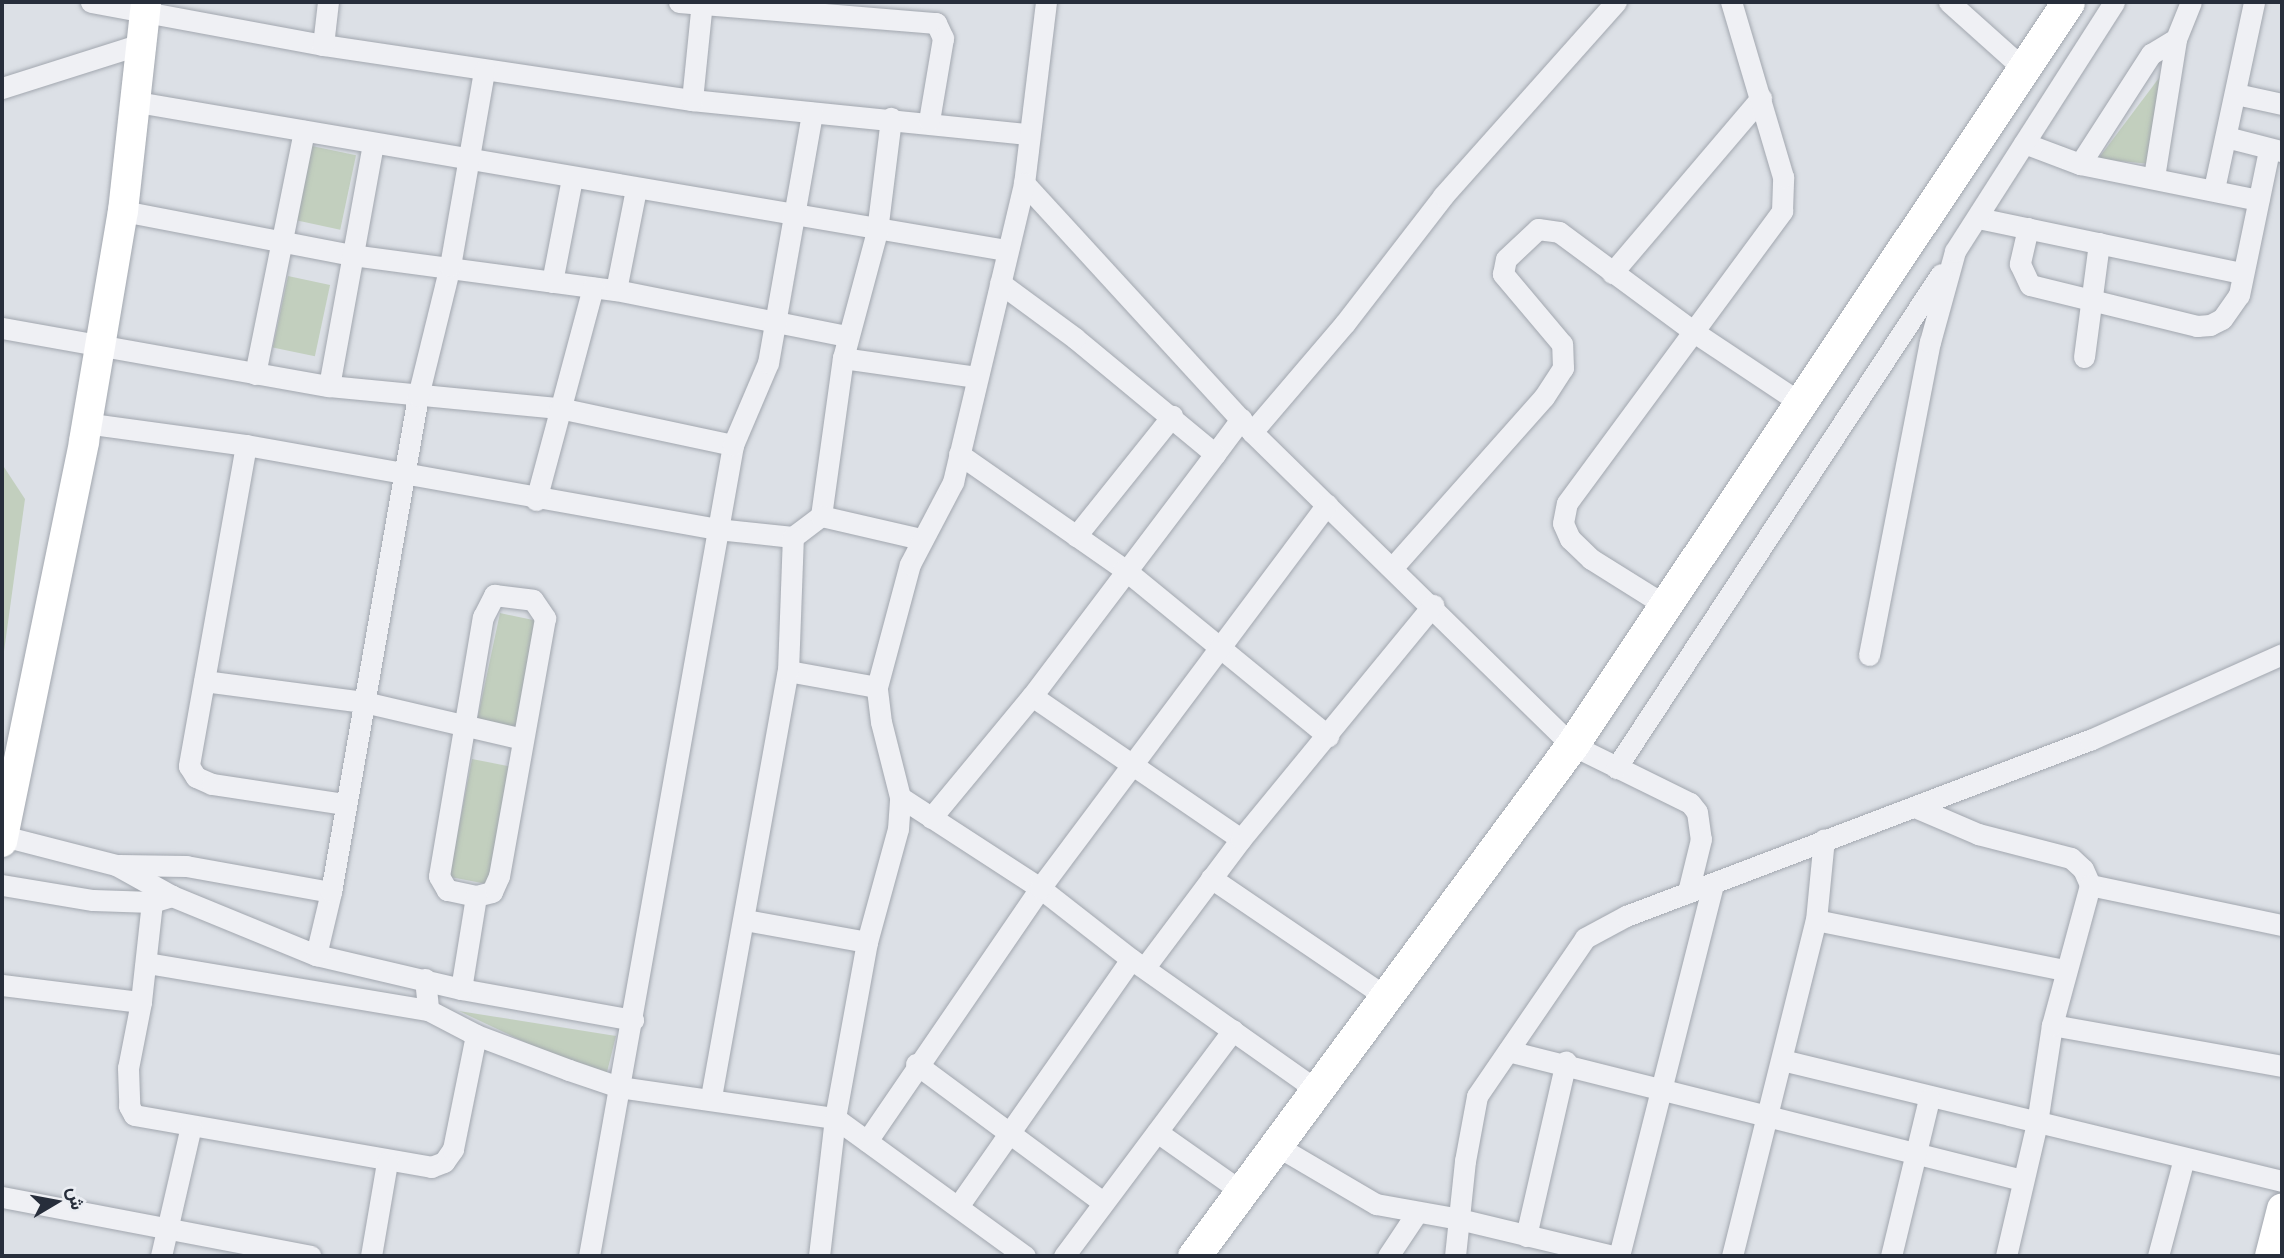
<!DOCTYPE html>
<meta charset="utf-8">
<style>
body{margin:0}
#map{position:relative;width:2284px;height:1258px;overflow:hidden;background:#dce0e6;font-family:"IBM Plex Sans",Vazirmatn,sans-serif}
div>[style]{position:absolute}
.green>*{inset:0;background:#c2cfbe;transform-origin:0 0}
.roads{filter:drop-shadow(0 0 2px #a2a7af) drop-shadow(0 0 2px #a2a7af)}
.minor>*{height:21px;margin:-10.5px;padding:0 10.5px;transform-origin:10.5px;border-radius:10.5px;background:#eff0f4}
.secondary>*{height:30px;margin:-15px;padding:0 15px;transform-origin:15px;border-radius:15px;background:#fff}
.primary>*{height:33px;margin:-16.5px;padding:0 16.5px;transform-origin:16.5px;border-radius:16.5px;background:#fff}
span{translate:-50% -50%;white-space:nowrap;text-align:center;line-height:1.15;-webkit-text-stroke:5px #ebeef3;paint-order:stroke}
.frame{position:absolute;inset:0;border:4px solid #272e3b;pointer-events:none}
.north{position:absolute;left:21px;top:1167px;width:70px;height:70px;-webkit-text-stroke:5px #ebeef3;paint-order:stroke;rotate:80deg;font-size:19px;font-weight:700;line-height:28px;text-align:center;color:#272e3b}
.north::after{content:'';display:block;margin:auto;width:24px;height:32px;background:#272e3b;clip-path:polygon(50% 0,100% 100%,50% 72%,0 100%)}
</style>
<div id="map">
<div class="green">
<div style="clip-path:polygon(2168px 66px,2151px 164px,2098px 159px)"></div>
<div style="left:312px;top:146px;width:45px;height:76px;rotate:12deg"></div>
<div style="left:288px;top:276px;width:43px;height:73px;rotate:12deg"></div>
<div style="clip-path:polygon(2px 464px,25px 499px,2px 666px)"></div>
<div style="left:500px;top:613px;width:40px;height:110px;rotate:12deg"></div>
<div style="left:472px;top:759px;width:41px;height:120px;rotate:11deg"></div>
<div style="clip-path:polygon(459px 1011px,616px 1036px,605px 1080px)"></div>
</div>
<div class="roads">
<div class="minor">
<div style="left:91px;top:2px;width:236px;rotate:10.5deg"></div>
<div style="left:323px;top:45px;width:373px;rotate:8.5deg"></div>
<div style="left:692px;top:100px;width:337px;rotate:5.8deg"></div>
<div style="left:679px;top:2px;width:258px;rotate:4.7deg"></div>
<div style="left:936px;top:23px;width:17px;rotate:65deg"></div>
<div style="left:943px;top:38px;width:84px;rotate:99.6deg"></div>
<div style="left:1046px;top:2px;width:182px;rotate:96.9deg"></div>
<div style="left:1024px;top:183px;width:338px;rotate:47.5deg"></div>
<div style="left:1252px;top:432px;width:448px;rotate:44.4deg"></div>
<div style="left:1572px;top:745px;width:131px;rotate:26.2deg"></div>
<div style="left:1690px;top:803px;width:11px;rotate:52deg"></div>
<div style="left:1697px;top:812px;width:27px;rotate:82deg"></div>
<div style="left:1701px;top:839px;width:55px;rotate:103.8deg"></div>
<div style="left:1949px;top:2px;width:101px;rotate:41.8deg"></div>
<div style="left:323px;top:45px;width:43px;rotate:-83.4deg"></div>
<div style="left:2px;top:88px;width:149px;rotate:-17.6deg"></div>
<div style="left:2236px;top:94px;width:47px;rotate:12.3deg"></div>
<div style="left:692px;top:100px;width:99px;rotate:-84.2deg"></div>
<div style="left:137px;top:102px;width:882px;rotate:9.67deg"></div>
<div style="left:2226px;top:137px;width:57px;rotate:14.3deg"></div>
<div style="left:2024px;top:143px;width:60px;rotate:20.6deg"></div>
<div style="left:2080px;top:164px;width:182px;rotate:11.4deg"></div>
<div style="left:2080px;top:164px;width:131px;rotate:-57.2deg"></div>
<div style="left:2151px;top:54px;width:29px;rotate:-31deg"></div>
<div style="left:2176px;top:39px;width:40px;rotate:-68deg"></div>
<div style="left:2154px;top:177px;width:140px;rotate:-80.9deg"></div>
<div style="left:2214px;top:189px;width:191px;rotate:-77.9deg"></div>
<div style="left:123px;top:211px;width:233px;rotate:10.9deg"></div>
<div style="left:352px;top:255px;width:266px;rotate:7.6deg"></div>
<div style="left:616px;top:290px;width:236px;rotate:11.3deg"></div>
<div style="left:1978px;top:218px;width:270px;rotate:11.8deg"></div>
<div style="left:2028px;top:228px;width:37px;rotate:103deg"></div>
<div style="left:2020px;top:264px;width:23px;rotate:65deg"></div>
<div style="left:2030px;top:285px;width:172px;rotate:13.8deg"></div>
<div style="left:2197px;top:326px;width:13px;rotate:-4deg"></div>
<div style="left:2210px;top:325px;width:13px;rotate:-27deg"></div>
<div style="left:2222px;top:319px;width:29px;rotate:-55deg"></div>
<div style="left:2239px;top:295px;width:148px;rotate:-78.3deg"></div>
<div style="left:1612px;top:273px;width:230px;rotate:-49.6deg"></div>
<div style="left:552px;top:282px;width:106px;rotate:-79.1deg"></div>
<div style="left:616px;top:290px;width:103px;rotate:-78.8deg"></div>
<div style="left:2px;top:328px;width:332px;rotate:10.1deg"></div>
<div style="left:329px;top:386px;width:231px;rotate:5.5deg"></div>
<div style="left:559px;top:408px;width:178px;rotate:12deg"></div>
<div style="left:2084px;top:357px;width:115px;rotate:-82.5deg"></div>
<div style="left:843px;top:358px;width:135px;rotate:8.1deg"></div>
<div style="left:255px;top:374px;width:248px;rotate:-78.6deg"></div>
<div style="left:329px;top:386px;width:247px;rotate:-79.7deg"></div>
<div style="left:85px;top:423px;width:162px;rotate:7.8deg"></div>
<div style="left:246px;top:445px;width:478px;rotate:10.1deg"></div>
<div style="left:717px;top:529px;width:76px;rotate:6deg"></div>
<div style="left:793px;top:537px;width:35px;rotate:-37deg"></div>
<div style="left:821px;top:516px;width:160px;rotate:-82.1deg"></div>
<div style="left:843px;top:358px;width:131px;rotate:-75deg"></div>
<div style="left:877px;top:231px;width:114px;rotate:-82.9deg"></div>
<div style="left:1252px;top:432px;width:143px;rotate:-49.5deg"></div>
<div style="left:1345px;top:323px;width:160px;rotate:-52.3deg"></div>
<div style="left:1443px;top:196px;width:260px;rotate:-48.3deg"></div>
<div style="left:246px;top:445px;width:326px;rotate:100.1deg"></div>
<div style="left:189px;top:766px;width:13px;rotate:58deg"></div>
<div style="left:196px;top:777px;width:17px;rotate:24deg"></div>
<div style="left:212px;top:784px;width:134px;rotate:8.6deg"></div>
<div style="left:959px;top:454px;width:201px;rotate:34.9deg"></div>
<div style="left:1124px;top:569px;width:264px;rotate:39.3deg"></div>
<div style="left:1215px;top:454px;width:44px;rotate:-53.4deg"></div>
<div style="left:536px;top:500px;width:220px;rotate:-75deg"></div>
<div style="left:821px;top:516px;width:103px;rotate:13deg"></div>
<div style="left:1076px;top:536px;width:154px;rotate:-51.3deg"></div>
<div style="left:1393px;top:567px;width:227px;rotate:-48.4deg"></div>
<div style="left:1544px;top:397px;width:35px;rotate:-57deg"></div>
<div style="left:1563px;top:368px;width:24px;rotate:-92deg"></div>
<div style="left:1562px;top:344px;width:92px;rotate:-130.1deg"></div>
<div style="left:1503px;top:274px;width:15px;rotate:-79deg"></div>
<div style="left:1506px;top:259px;width:44px;rotate:-43.2deg"></div>
<div style="left:1538px;top:229px;width:21px;rotate:8deg"></div>
<div style="left:1559px;top:232px;width:168px;rotate:36.5deg"></div>
<div style="left:1694px;top:332px;width:128px;rotate:33.6deg"></div>
<div style="left:494px;top:595px;width:39px;rotate:7deg"></div>
<div style="left:533px;top:600px;width:22px;rotate:56deg"></div>
<div style="left:545px;top:618px;width:262px;rotate:100.1deg"></div>
<div style="left:499px;top:876px;width:17px;rotate:114deg"></div>
<div style="left:492px;top:892px;width:16px;rotate:166deg"></div>
<div style="left:476px;top:896px;width:30px;rotate:-168deg"></div>
<div style="left:447px;top:890px;width:16px;rotate:-120deg"></div>
<div style="left:439px;top:876px;width:263px;rotate:-80.4deg"></div>
<div style="left:483px;top:617px;width:25px;rotate:-63deg"></div>
<div style="left:1663px;top:604px;width:85px;rotate:-148deg"></div>
<div style="left:1591px;top:559px;width:29px;rotate:-136deg"></div>
<div style="left:1570px;top:539px;width:17px;rotate:-114deg"></div>
<div style="left:1563px;top:523px;width:20px;rotate:-79deg"></div>
<div style="left:1567px;top:503px;width:363px;rotate:-53.6deg"></div>
<div style="left:1782px;top:211px;width:34px;rotate:-88deg"></div>
<div style="left:1783px;top:177px;width:183px;rotate:-106.5deg"></div>
<div style="left:1869px;top:655px;width:319px;rotate:-79deg"></div>
<div style="left:1930px;top:342px;width:94px;rotate:-74.6deg"></div>
<div style="left:1955px;top:251px;width:295px;rotate:-57.4deg"></div>
<div style="left:788px;top:671px;width:90px;rotate:10.2deg"></div>
<div style="left:204px;top:681px;width:161px;rotate:7.5deg"></div>
<div style="left:364px;top:702px;width:163px;rotate:13.1deg"></div>
<div style="left:1032px;top:696px;width:253px;rotate:34.4deg"></div>
<div style="left:1616px;top:768px;width:591px;rotate:-56.66deg"></div>
<div style="left:900px;top:797px;width:167px;rotate:33deg"></div>
<div style="left:1040px;top:888px;width:115px;rotate:38deg"></div>
<div style="left:1131px;top:959px;width:229px;rotate:35.2deg"></div>
<div style="left:1915px;top:807px;width:69px;rotate:23.2deg"></div>
<div style="left:1978px;top:834px;width:96px;rotate:14.5deg"></div>
<div style="left:2071px;top:858px;width:16px;rotate:43deg"></div>
<div style="left:2083px;top:869px;width:17px;rotate:66deg"></div>
<div style="left:2090px;top:885px;width:196px;rotate:11.8deg"></div>
<div style="left:931px;top:818px;width:158px;rotate:-50.4deg"></div>
<div style="left:1032px;top:696px;width:303px;rotate:-52.9deg"></div>
<div style="left:1215px;top:454px;width:182px;rotate:-140.4deg"></div>
<div style="left:1075px;top:338px;width:93px;rotate:-143.7deg"></div>
<div style="left:119px;top:865px;width:67px;rotate:0.9deg"></div>
<div style="left:186px;top:866px;width:147px;rotate:10.2deg"></div>
<div style="left:1211px;top:878px;width:212px;rotate:34.2deg"></div>
<div style="left:2px;top:885px;width:92px;rotate:9.4deg"></div>
<div style="left:93px;top:900px;width:59px;rotate:1.9deg"></div>
<div style="left:152px;top:902px;width:21px;rotate:-17deg"></div>
<div style="left:172px;top:896px;width:64px;rotate:-151deg"></div>
<div style="left:116px;top:865px;width:117px;rotate:-165.6deg"></div>
<div style="left:172px;top:896px;width:156px;rotate:22.3deg"></div>
<div style="left:316px;top:955px;width:149px;rotate:13.2deg"></div>
<div style="left:461px;top:989px;width:175px;rotate:10.2deg"></div>
<div style="left:152px;top:902px;width:101px;rotate:96.3deg"></div>
<div style="left:141px;top:1002px;width:67px;rotate:101.1deg"></div>
<div style="left:128px;top:1068px;width:38px;rotate:88deg"></div>
<div style="left:129px;top:1106px;width:10px;rotate:61deg"></div>
<div style="left:134px;top:1115px;width:302px;rotate:9.9deg"></div>
<div style="left:431px;top:1167px;width:14px;rotate:-21deg"></div>
<div style="left:444px;top:1162px;width:16px;rotate:-55deg"></div>
<div style="left:453px;top:1149px;width:116px;rotate:-78.6deg"></div>
<div style="left:745px;top:920px;width:124px;rotate:10.2deg"></div>
<div style="left:1816px;top:920px;width:254px;rotate:11.4deg"></div>
<div style="left:316px;top:955px;width:65px;rotate:-76.6deg"></div>
<div style="left:331px;top:892px;width:504px;rotate:-80.05deg"></div>
<div style="left:418px;top:396px;width:134px;rotate:-76.2deg"></div>
<div style="left:450px;top:266px;width:198px;rotate:-80.1deg"></div>
<div style="left:147px;top:963px;width:285px;rotate:9.5deg"></div>
<div style="left:1145px;top:967px;width:160px;rotate:-53.1deg"></div>
<div style="left:1241px;top:839px;width:303px;rotate:-50.6deg"></div>
<div style="left:425px;top:979px;width:31px;rotate:84deg"></div>
<div style="left:428px;top:1010px;width:54px;rotate:27.5deg"></div>
<div style="left:476px;top:1035px;width:99px;rotate:20.6deg"></div>
<div style="left:569px;top:1070px;width:53px;rotate:18.8deg"></div>
<div style="left:619px;top:1087px;width:218px;rotate:8.2deg"></div>
<div style="left:835px;top:1118px;width:235px;rotate:36deg"></div>
<div style="left:2px;top:985px;width:140px;rotate:7deg"></div>
<div style="left:461px;top:989px;width:94px;rotate:-80.8deg"></div>
<div style="left:2052px;top:1025px;width:234px;rotate:10.1deg"></div>
<div style="left:1508px;top:1051px;width:530px;rotate:14.09deg"></div>
<div style="left:1782px;top:1060px;width:514px;rotate:13.6deg"></div>
<div style="left:916px;top:1064px;width:230px;rotate:36.5deg"></div>
<div style="left:711px;top:1097px;width:433px;rotate:-79.8deg"></div>
<div style="left:788px;top:671px;width:134px;rotate:-87.9deg"></div>
<div style="left:1157px;top:1132px;width:103px;rotate:35.1deg"></div>
<div style="left:867px;top:1141px;width:306px;rotate:-55.6deg"></div>
<div style="left:1040px;top:888px;width:479px;rotate:-53.2deg"></div>
<div style="left:1277px;top:1146px;width:115px;rotate:30.4deg"></div>
<div style="left:1376px;top:1204px;width:84px;rotate:10.2deg"></div>
<div style="left:1459px;top:1219px;width:158px;rotate:13.5deg"></div>
<div style="left:2px;top:1197px;width:314px;rotate:10.8deg"></div>
<div style="left:959px;top:1205px;width:300px;rotate:-55deg"></div>
<div style="left:1526px;top:1236px;width:179px;rotate:-77.1deg"></div>
<div style="left:161px;top:1256px;width:133px;rotate:-77deg"></div>
<div style="left:371px;top:1256px;width:95px;rotate:-80.3deg"></div>
<div style="left:589px;top:1256px;width:824px;rotate:-79.93deg"></div>
<div style="left:733px;top:445px;width:89px;rotate:-66.9deg"></div>
<div style="left:768px;top:363px;width:254px;rotate:-80deg"></div>
<div style="left:819px;top:1256px;width:139px;rotate:-83.4deg"></div>
<div style="left:835px;top:1118px;width:179px;rotate:-79.7deg"></div>
<div style="left:867px;top:942px;width:117px;rotate:-74.7deg"></div>
<div style="left:898px;top:829px;width:32px;rotate:-86deg"></div>
<div style="left:900px;top:797px;width:77px;rotate:-104.2deg"></div>
<div style="left:881px;top:722px;width:35px;rotate:-97deg"></div>
<div style="left:877px;top:687px;width:127px;rotate:-75deg"></div>
<div style="left:910px;top:564px;width:93px;rotate:-62.3deg"></div>
<div style="left:953px;top:482px;width:307px;rotate:-76.6deg"></div>
<div style="left:1064px;top:1256px;width:282px;rotate:-53.2deg"></div>
<div style="left:1388px;top:1256px;width:50px;rotate:-56.3deg"></div>
<div style="left:1455px;top:1256px;width:96px;rotate:-84deg"></div>
<div style="left:1465px;top:1161px;width:66px;rotate:-79.5deg"></div>
<div style="left:1477px;top:1096px;width:191px;rotate:-55.6deg"></div>
<div style="left:1585px;top:938px;width:47px;rotate:-28.2deg"></div>
<div style="left:1626px;top:916px;width:496px;rotate:-20.8deg"></div>
<div style="left:2090px;top:740px;width:210px;rotate:-24.1deg"></div>
<div style="left:1619px;top:1256px;width:384px;rotate:-75.8deg"></div>
<div style="left:1732px;top:1256px;width:346px;rotate:-76deg"></div>
<div style="left:1816px;top:920px;width:81px;rotate:-84.4deg"></div>
<div style="left:1891px;top:1256px;width:162px;rotate:-76.4deg"></div>
<div style="left:2006px;top:1256px;width:137px;rotate:-76.9deg"></div>
<div style="left:2037px;top:1123px;width:99px;rotate:-81.3deg"></div>
<div style="left:2052px;top:1025px;width:145px;rotate:-74.8deg"></div>
<div style="left:2158px;top:1256px;width:101px;rotate:-75.1deg"></div>
</div>
<div class="secondary">
<div style="left:2px;top:842px;width:409px;rotate:-78.4deg"></div>
<div style="left:84px;top:441px;width:233px;rotate:-80.4deg"></div>
<div style="left:123px;top:211px;width:210px;rotate:-83.7deg"></div>
<div style="left:2270px;top:1256px;width:49px;rotate:-75.7deg"></div>
</div>
<div class="primary">
<div style="left:1194px;top:1256px;width:636px;rotate:-53.51deg"></div>
<div style="left:1572px;top:745px;width:893px;rotate:-56.27deg"></div>
</div>
</div>
<div class="frame"></div>
<div class="north">ش</div>
</div>
